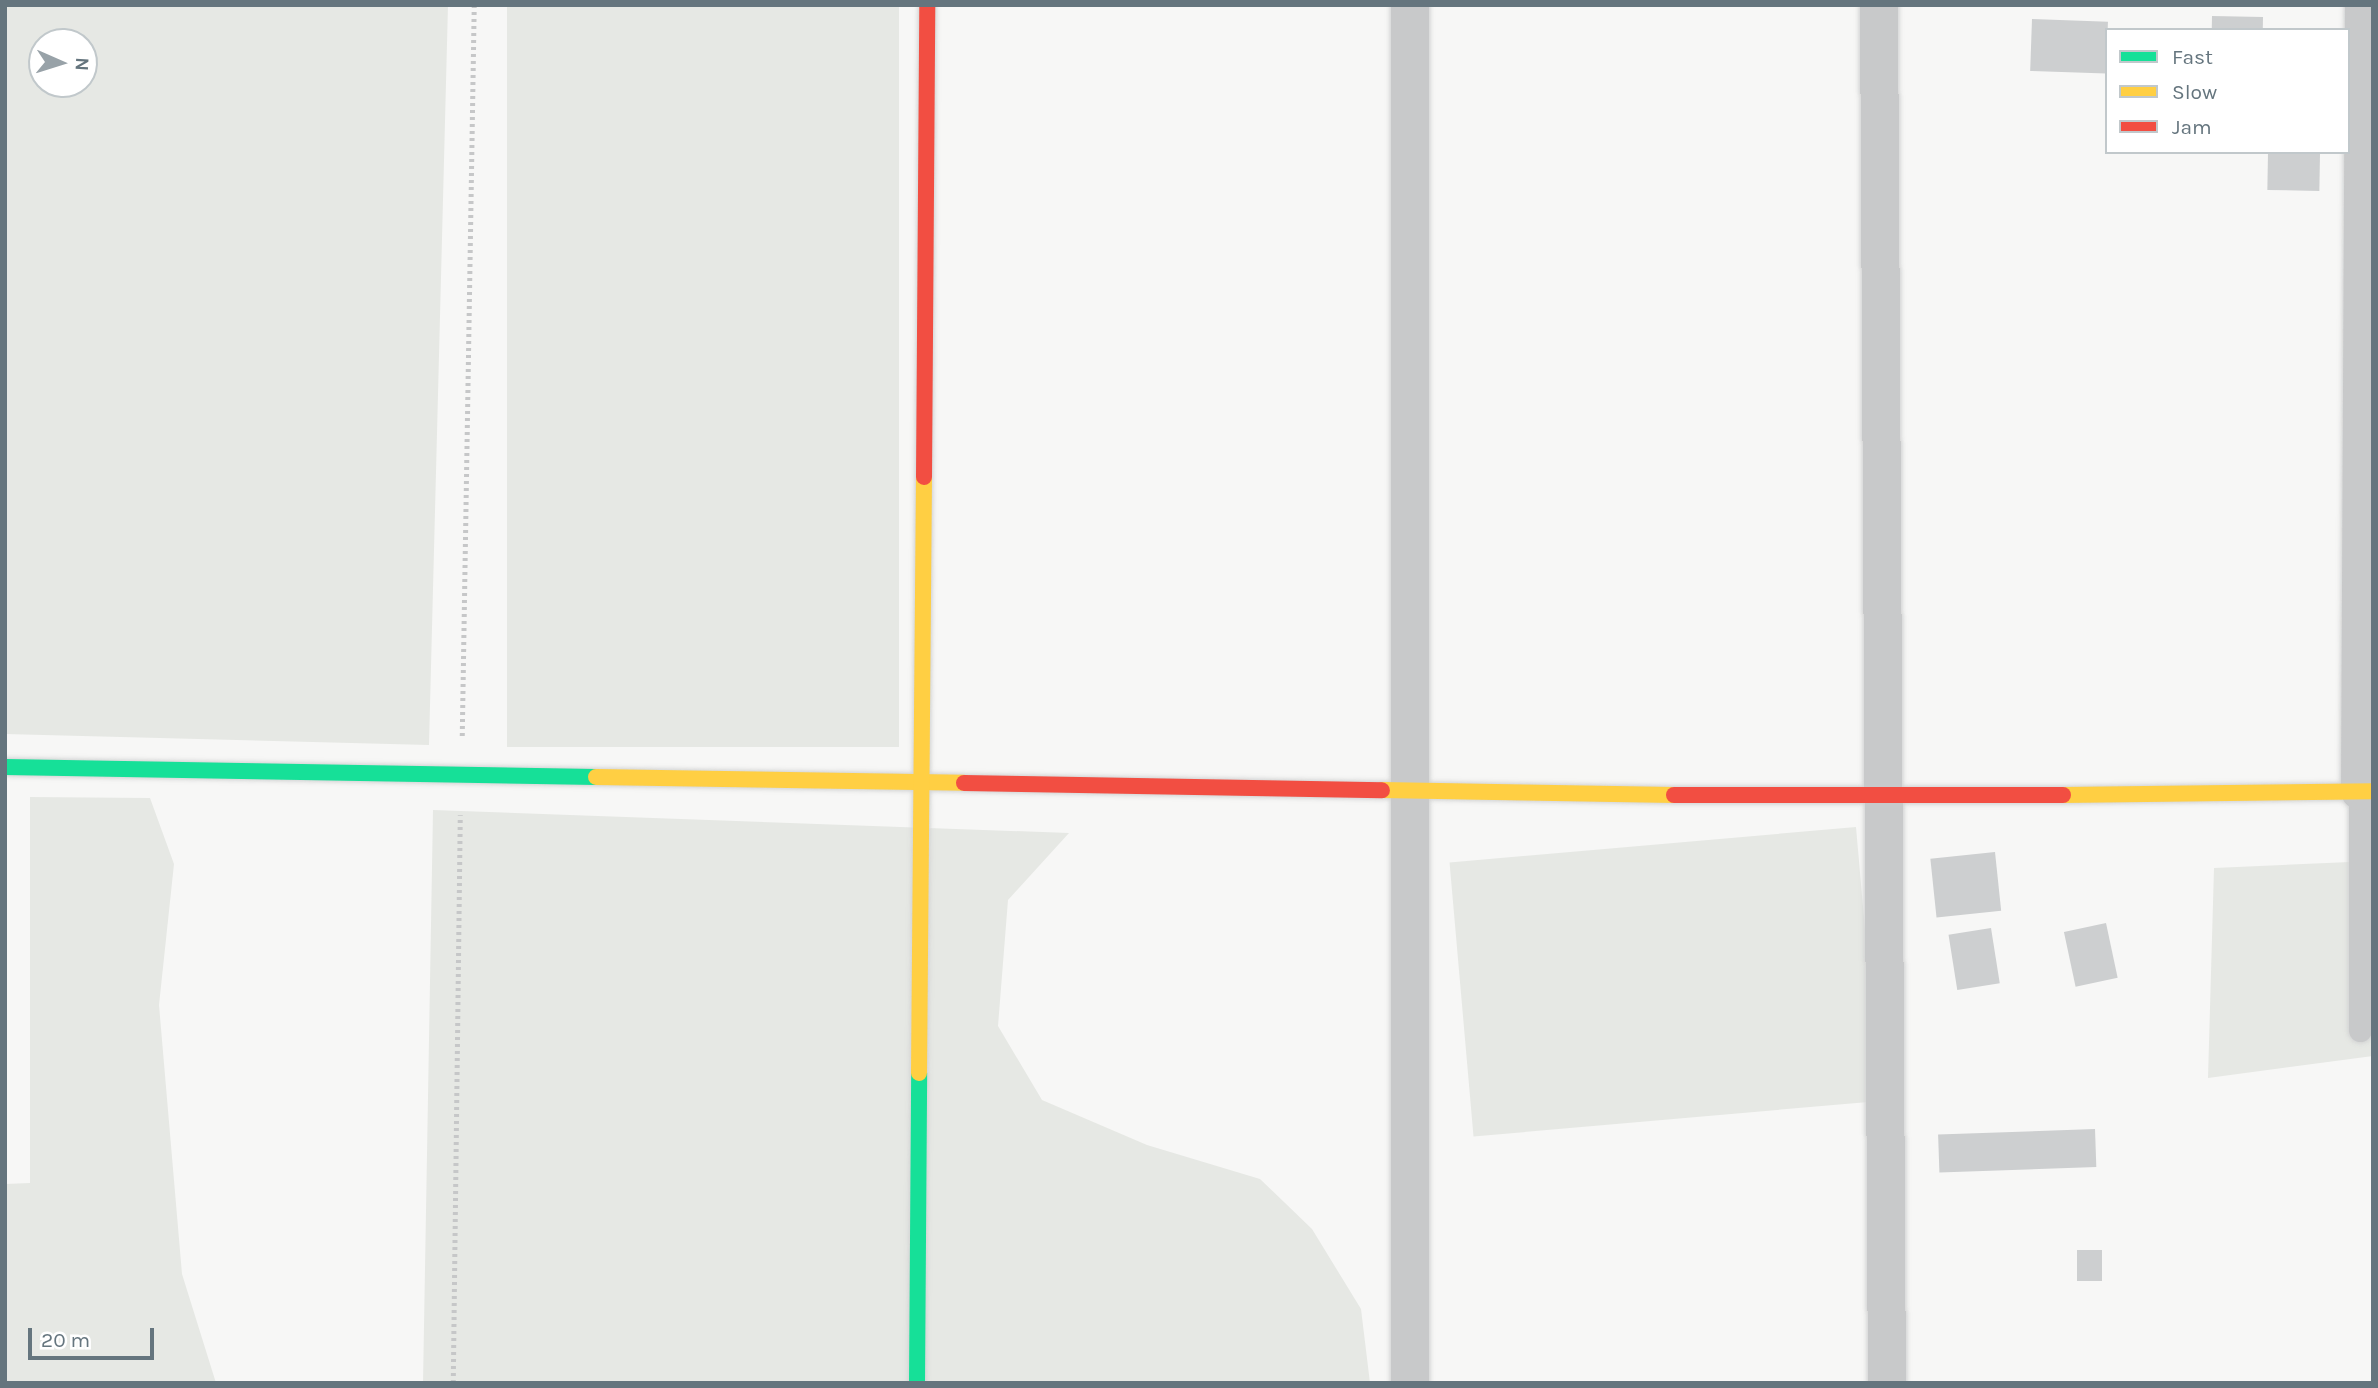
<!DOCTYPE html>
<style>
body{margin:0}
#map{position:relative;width:2378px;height:1388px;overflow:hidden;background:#f7f7f6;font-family:Karla,sans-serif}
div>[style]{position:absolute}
.green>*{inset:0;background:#e6e8e4;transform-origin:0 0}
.building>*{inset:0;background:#cdcfd0;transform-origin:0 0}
.path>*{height:4.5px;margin-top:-2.25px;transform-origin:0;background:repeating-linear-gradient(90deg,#c6c7c8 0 3.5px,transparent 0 7px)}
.roads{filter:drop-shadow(0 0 2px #d3d4d4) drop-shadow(0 0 2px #d3d4d4)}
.lane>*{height:23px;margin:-11.5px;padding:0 11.5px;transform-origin:11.5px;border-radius:11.5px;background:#c8c9ca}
.street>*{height:38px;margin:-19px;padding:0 19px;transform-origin:19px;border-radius:19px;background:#c8c9ca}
.fast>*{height:16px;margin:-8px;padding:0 8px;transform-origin:8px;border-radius:8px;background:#16e098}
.slow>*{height:16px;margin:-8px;padding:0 8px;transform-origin:8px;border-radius:8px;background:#ffcf43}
.jam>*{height:16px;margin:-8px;padding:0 8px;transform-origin:8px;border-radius:8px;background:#f24e42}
span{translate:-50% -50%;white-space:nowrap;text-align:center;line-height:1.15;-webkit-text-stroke:7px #fff;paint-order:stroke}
.frame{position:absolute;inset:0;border:7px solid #65757e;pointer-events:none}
.legend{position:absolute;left:2105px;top:28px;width:245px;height:126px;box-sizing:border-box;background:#fff;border:2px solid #c1c8cb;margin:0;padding:9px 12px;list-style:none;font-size:21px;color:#65757e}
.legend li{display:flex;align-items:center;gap:14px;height:35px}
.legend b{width:35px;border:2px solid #c1c8cb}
.north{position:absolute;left:28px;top:28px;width:70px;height:70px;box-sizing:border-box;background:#fff;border:2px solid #c1c8cb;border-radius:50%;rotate:93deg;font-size:19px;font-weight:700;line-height:28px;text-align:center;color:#65757e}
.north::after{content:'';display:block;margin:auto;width:24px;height:32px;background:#98a2a8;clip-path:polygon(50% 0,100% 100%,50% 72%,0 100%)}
.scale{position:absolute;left:28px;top:1328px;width:126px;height:32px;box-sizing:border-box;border:4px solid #65757e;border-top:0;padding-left:9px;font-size:21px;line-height:24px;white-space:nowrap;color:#65757e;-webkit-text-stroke:5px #fff;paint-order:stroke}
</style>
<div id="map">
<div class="green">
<div style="clip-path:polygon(evenodd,5px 5px,448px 5px,429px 745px,5px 734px,5px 5px,42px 42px,84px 42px,84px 84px,42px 84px,42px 42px)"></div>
<div style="left:507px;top:5px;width:392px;height:742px"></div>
<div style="clip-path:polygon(30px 797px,150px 798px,174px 864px,159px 1005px,182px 1274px,216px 1383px,5px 1383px,5px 1184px,30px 1183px)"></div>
<div style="clip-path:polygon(433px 810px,1069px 833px,1008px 900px,998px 1026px,1042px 1100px,1147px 1145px,1260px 1179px,1312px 1229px,1361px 1309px,1370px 1383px,423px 1383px)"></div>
<div style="left:1856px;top:827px;width:275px;height:408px;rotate:85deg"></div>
<div style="clip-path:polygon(2373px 861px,2373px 1056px,2208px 1078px,2214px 868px)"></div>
</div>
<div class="building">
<div style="left:2212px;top:16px;width:51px;height:14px;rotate:1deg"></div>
<div style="left:2032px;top:19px;width:76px;height:52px;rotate:2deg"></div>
<div style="left:2268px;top:153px;width:52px;height:37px;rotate:1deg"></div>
<div style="left:1995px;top:852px;width:59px;height:65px;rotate:84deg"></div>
<div style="left:2106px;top:923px;width:56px;height:43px;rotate:78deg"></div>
<div style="left:1991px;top:928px;width:56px;height:43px;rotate:81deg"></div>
<div style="left:2095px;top:1129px;width:38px;height:157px;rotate:88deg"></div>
<div style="left:2077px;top:1250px;width:25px;height:31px"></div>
</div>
<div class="path">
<div style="left:462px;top:736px;width:731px;rotate:-89.06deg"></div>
<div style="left:453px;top:1383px;width:568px;rotate:-89.29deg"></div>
</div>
<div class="roads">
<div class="lane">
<div style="left:2360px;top:791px;width:239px;rotate:90deg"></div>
</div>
<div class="street">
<div style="left:1879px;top:5px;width:1378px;rotate:89.67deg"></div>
<div style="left:2360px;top:791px;width:786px;rotate:-89.71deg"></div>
<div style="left:1410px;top:1383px;width:1378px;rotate:-90deg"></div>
</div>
<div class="fast">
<div style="left:5px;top:767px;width:591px;rotate:0.97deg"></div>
<div style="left:917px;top:1383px;width:310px;rotate:-89.6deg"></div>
</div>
<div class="slow">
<div style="left:596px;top:777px;width:368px;rotate:0.9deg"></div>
<div style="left:1382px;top:790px;width:292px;rotate:1deg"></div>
<div style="left:2063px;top:795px;width:310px;rotate:-0.7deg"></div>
<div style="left:919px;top:1073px;width:596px;rotate:-89.52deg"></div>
</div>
<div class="jam">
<div style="left:924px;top:477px;width:472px;rotate:-89.6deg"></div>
<div style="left:964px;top:783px;width:418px;rotate:1deg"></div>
<div style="left:1674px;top:795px;width:389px"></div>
</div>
</div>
<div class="frame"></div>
<ul class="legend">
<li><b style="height:9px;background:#16e098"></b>Fast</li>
<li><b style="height:9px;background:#ffcf43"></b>Slow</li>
<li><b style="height:9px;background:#f24e42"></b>Jam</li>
</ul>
<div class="north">N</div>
<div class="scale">20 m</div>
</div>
